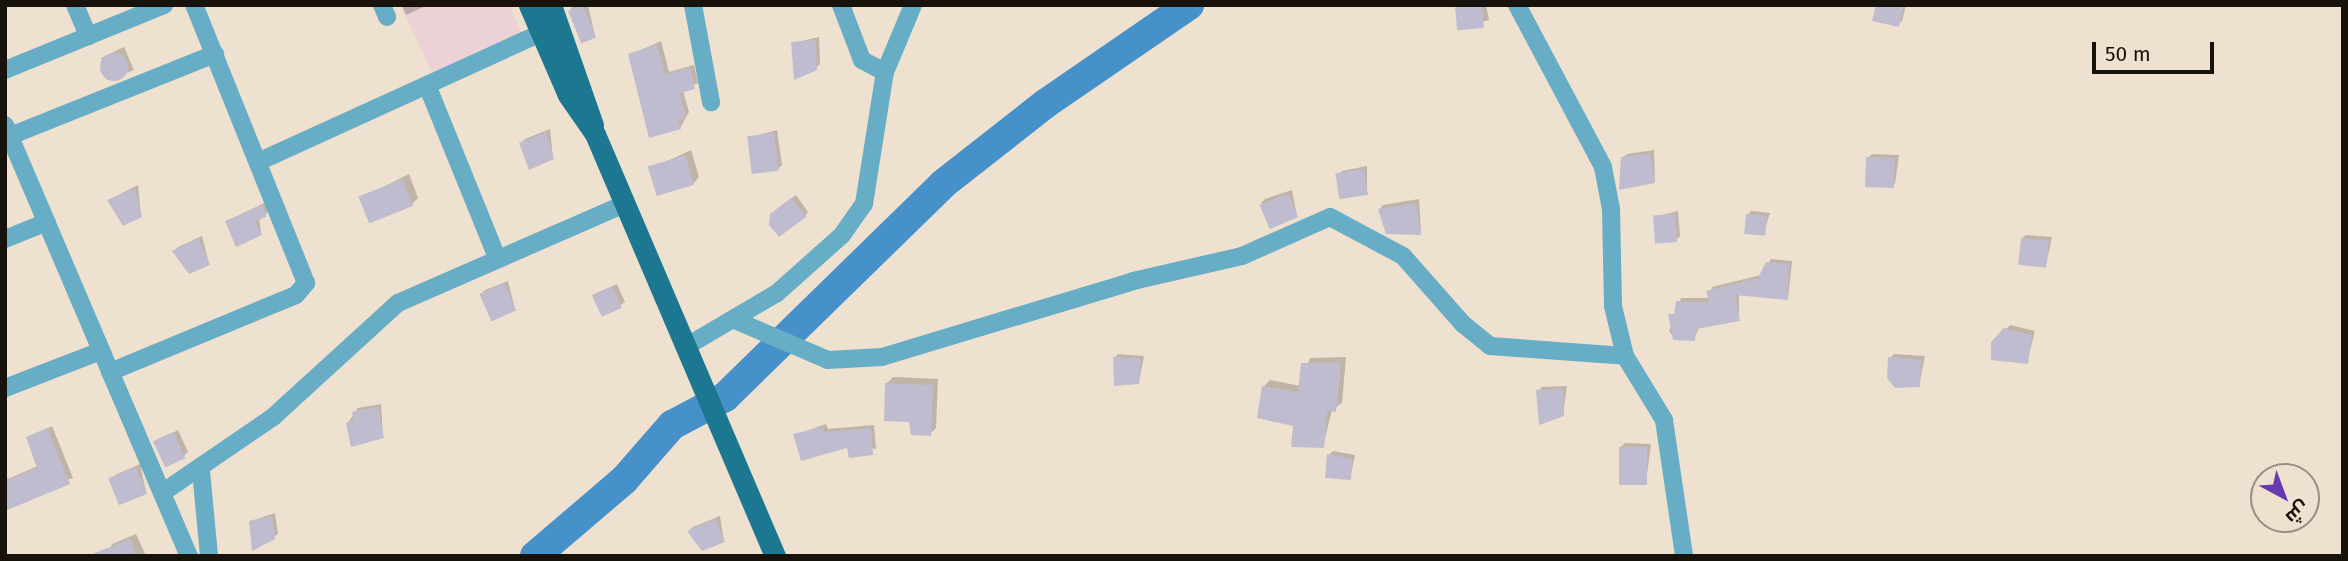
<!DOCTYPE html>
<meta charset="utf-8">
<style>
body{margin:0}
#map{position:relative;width:2348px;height:561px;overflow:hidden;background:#efe1d0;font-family:"Fira Sans",Cairo,sans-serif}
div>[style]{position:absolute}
.education>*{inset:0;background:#ecd2d6}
.shadow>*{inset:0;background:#0003}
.river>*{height:30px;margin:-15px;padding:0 15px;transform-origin:15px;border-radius:15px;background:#4691ca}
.building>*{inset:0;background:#bfbccf;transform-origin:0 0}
.round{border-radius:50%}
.minor>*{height:18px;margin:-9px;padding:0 9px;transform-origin:9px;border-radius:9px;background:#67adc5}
.major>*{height:21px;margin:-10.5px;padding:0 10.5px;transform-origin:10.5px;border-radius:10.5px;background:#1c7790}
span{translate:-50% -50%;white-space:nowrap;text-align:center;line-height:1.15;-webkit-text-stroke:5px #efe1d0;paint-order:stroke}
.frame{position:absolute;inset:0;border:7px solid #17120c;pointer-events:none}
.north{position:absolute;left:2250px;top:463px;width:70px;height:70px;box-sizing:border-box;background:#efe1d0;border:2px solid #998e82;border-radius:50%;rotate:139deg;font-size:19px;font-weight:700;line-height:28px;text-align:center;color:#17120c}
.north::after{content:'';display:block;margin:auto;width:24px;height:32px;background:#6839b1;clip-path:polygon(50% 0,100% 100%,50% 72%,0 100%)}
.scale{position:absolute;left:2092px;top:42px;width:122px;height:32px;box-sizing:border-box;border:4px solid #17120c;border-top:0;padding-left:9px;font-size:21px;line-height:24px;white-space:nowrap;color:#17120c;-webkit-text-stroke:5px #efe1d0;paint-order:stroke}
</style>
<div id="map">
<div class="education">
<div style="clip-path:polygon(400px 5px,509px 5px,521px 33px,434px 76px)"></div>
</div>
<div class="shadow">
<div style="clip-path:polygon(402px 5px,428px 5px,406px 15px)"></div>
<div style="clip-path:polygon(575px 5px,588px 5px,595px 36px,570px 10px)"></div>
<div style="clip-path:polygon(1457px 5px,1486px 5px,1489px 20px,1458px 29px)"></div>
<div style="clip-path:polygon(1878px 5px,1906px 5px,1902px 21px,1898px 25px)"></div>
<div style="clip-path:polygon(819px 37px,820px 64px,816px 68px,793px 43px)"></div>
<div style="clip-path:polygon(661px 41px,669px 72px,694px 65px,698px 83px,683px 90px,689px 112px,680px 128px,630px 55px)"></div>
<div style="clip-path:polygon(124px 47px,134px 70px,107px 80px,101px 58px)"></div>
<div style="clip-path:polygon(550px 129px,553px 158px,521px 143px,525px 139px)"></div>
<div style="clip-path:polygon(777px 130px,782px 165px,778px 169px,749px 138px)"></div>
<div style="clip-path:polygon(691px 150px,699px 177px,693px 184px,650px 169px)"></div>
<div style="clip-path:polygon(1654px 150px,1655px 181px,1623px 158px,1627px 154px)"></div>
<div style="clip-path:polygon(1872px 154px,1899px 155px,1895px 184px,1868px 158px)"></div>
<div style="clip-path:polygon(1367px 166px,1367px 194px,1338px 175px,1342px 171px)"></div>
<div style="clip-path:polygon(409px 174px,418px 198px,412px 204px,361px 198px)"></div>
<div style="clip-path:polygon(138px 185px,141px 216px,110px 200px,114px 197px)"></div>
<div style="clip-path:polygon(1292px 190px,1297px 216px,1261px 203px,1265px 199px)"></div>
<div style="clip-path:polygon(796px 195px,808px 212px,805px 216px,776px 210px)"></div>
<div style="clip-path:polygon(1419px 199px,1421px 233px,1380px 209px,1383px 205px)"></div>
<div style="clip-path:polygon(266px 202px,270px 211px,259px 218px,261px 233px,228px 221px)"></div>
<div style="clip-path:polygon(1678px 211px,1680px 236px,1676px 240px,1655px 217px)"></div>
<div style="clip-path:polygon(1751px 211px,1770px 213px,1763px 235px,1747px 215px)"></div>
<div style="clip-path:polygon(2026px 235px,2052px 237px,2046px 265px,2022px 238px)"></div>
<div style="clip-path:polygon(202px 236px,209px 264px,174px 251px,178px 247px)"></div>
<div style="clip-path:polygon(1771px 259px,1792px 261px,1788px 298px,1739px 294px,1739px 320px,1699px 327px,1694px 339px,1674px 338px,1669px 331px,1681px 298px,1710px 298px,1712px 287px,1761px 275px)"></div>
<div style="clip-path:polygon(508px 281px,515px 309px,481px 294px,485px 290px)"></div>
<div style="clip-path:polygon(617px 284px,625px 302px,604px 315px,594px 295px)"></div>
<div style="clip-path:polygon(2010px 325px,2035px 331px,2027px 362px,1993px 343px)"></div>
<div style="clip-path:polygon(1118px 354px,1144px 356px,1139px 382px,1114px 358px)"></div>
<div style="clip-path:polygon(1894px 354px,1925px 356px,1919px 386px,1890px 358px)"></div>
<div style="clip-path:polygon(1346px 357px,1342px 403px,1332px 410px,1323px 446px,1263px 387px,1270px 380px,1301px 386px,1310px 358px)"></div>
<div style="clip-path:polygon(893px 377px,938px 379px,936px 428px,930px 434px,911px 421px,886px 384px)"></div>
<div style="clip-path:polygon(1567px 386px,1563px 414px,1538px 391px,1542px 387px)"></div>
<div style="clip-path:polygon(381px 404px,383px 437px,347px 424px,358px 408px)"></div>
<div style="clip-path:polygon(826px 424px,828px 429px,874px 425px,876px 449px,795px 435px)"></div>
<div style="clip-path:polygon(52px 426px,73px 478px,5px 499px,5px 480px,38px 466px,28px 438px)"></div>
<div style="clip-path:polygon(178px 430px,188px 452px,184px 456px,155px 442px)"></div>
<div style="clip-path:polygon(1625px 443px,1651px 444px,1646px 483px,1621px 447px)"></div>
<div style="clip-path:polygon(1333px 451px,1355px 455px,1350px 479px,1329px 455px)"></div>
<div style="clip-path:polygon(140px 464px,146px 492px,111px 479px,115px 475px)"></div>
<div style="clip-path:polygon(275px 513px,278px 534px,254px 549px,251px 521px)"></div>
<div style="clip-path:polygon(720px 516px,724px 541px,689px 531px,693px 527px)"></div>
<div style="clip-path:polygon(136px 534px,146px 556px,108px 556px,112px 544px)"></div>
</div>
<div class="river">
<div style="left:535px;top:556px;width:117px;rotate:-40.5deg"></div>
<div style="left:624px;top:480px;width:73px;rotate:-48.9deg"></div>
<div style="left:672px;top:425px;width:60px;rotate:-27.8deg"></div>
<div style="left:725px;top:397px;width:305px;rotate:-44.3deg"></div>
<div style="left:943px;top:184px;width:130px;rotate:-38.1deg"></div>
<div style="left:1045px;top:104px;width:175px;rotate:-34.5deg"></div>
</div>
<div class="building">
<div style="left:583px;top:5px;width:35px;height:16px;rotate:68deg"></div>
<div style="left:1482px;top:5px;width:23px;height:27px;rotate:85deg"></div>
<div style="clip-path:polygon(1876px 5px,1904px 5px,1899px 27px,1872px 21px)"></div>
<div style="clip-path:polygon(816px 40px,817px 70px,794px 80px,791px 42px)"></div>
<div style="clip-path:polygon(657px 44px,665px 75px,690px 67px,695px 89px,680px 93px,686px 118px,678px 120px,681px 129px,649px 138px,628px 54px)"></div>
<div class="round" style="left:100px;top:53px;width:28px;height:28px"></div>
<div style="clip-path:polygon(546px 132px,554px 159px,529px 170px,519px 143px)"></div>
<div style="left:774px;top:133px;width:38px;height:27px;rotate:83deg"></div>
<div style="clip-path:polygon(1650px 153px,1655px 183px,1619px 190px,1621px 157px)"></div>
<div style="left:685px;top:155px;width:31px;height:39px;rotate:73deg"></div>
<div style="left:1866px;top:157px;width:29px;height:30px;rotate:2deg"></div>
<div style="left:1364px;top:169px;width:26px;height:29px;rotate:81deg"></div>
<div style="left:402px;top:179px;width:29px;height:47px;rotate:68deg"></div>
<div style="clip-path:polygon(135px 188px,142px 217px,123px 226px,107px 200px)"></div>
<div style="left:1288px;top:193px;width:26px;height:31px;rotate:67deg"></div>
<div style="clip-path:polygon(791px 198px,806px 217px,779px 237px,769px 225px,770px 214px)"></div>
<div style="clip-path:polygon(1416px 203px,1421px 235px,1386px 234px,1378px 209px)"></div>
<div style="clip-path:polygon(262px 205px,267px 216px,255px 222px,262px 235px,236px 247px,225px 221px)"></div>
<div style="left:1675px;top:214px;width:28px;height:22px;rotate:86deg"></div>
<div style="left:1746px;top:214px;width:21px;height:20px;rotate:5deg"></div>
<div style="clip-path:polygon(198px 238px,210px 265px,189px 274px,172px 251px)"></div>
<div style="left:2021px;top:238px;width:28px;height:27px;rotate:6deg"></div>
<div style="clip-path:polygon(1766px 262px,1789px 264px,1788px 300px,1735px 295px,1740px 321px,1696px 329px,1695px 341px,1673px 340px,1668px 314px,1674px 314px,1676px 301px,1709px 302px,1706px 291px,1758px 278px)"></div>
<div style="left:504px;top:283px;width:30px;height:27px;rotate:66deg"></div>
<div style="left:612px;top:286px;width:24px;height:22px;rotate:66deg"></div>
<div style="clip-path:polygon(2004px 328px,2032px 335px,2028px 364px,1991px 360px,1991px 342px)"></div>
<div style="clip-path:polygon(1113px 357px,1141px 359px,1139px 384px,1114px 386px)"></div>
<div style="clip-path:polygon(1888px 357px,1921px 360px,1920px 387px,1895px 388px,1887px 378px)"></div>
<div style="clip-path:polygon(1301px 363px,1341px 363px,1336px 412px,1327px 411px,1324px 448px,1291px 447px,1293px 426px,1257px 418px,1262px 386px,1298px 392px)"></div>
<div style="clip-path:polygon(885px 383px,933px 385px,931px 436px,911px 435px,909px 422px,884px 421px)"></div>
<div style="clip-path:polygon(1563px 389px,1564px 416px,1539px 425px,1536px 390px)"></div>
<div style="clip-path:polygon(378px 407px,384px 438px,351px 447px,346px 423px,354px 420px,352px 412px)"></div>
<div style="clip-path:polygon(823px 427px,824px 432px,871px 428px,873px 455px,849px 458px,847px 448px,801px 461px,793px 434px)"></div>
<div style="clip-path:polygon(47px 428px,70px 484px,5px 511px,5px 481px,37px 468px,26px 437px)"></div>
<div style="left:173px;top:432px;width:29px;height:22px;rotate:65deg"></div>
<div style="left:1619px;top:447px;width:28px;height:38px"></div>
<div style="clip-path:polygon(1327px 454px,1352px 459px,1351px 480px,1325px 478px)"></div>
<div style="left:136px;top:467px;width:29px;height:30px;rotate:68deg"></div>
<div style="clip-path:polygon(272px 516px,275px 539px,252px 551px,249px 521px)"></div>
<div style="clip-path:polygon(715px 519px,725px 542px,702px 551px,687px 531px)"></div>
<div style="clip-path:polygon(130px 539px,137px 556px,90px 556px,90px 555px)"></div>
</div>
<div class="minor">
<div style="left:75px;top:5px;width:34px;rotate:67deg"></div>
<div style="left:382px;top:5px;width:13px;rotate:67deg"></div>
<div style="left:693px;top:5px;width:99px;rotate:79.5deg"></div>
<div style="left:841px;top:5px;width:59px;rotate:69.1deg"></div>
<div style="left:862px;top:60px;width:26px;rotate:28deg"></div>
<div style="left:1517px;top:5px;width:183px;rotate:62deg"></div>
<div style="left:1603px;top:167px;width:43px;rotate:79.2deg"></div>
<div style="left:1611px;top:209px;width:97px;rotate:88.8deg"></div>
<div style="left:1613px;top:306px;width:51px;rotate:76.5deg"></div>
<div style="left:1625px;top:356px;width:75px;rotate:58.6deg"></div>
<div style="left:1664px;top:420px;width:137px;rotate:81.6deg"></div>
<div style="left:5px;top:70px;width:172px;rotate:-22.2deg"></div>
<div style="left:427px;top:85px;width:183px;rotate:67.9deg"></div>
<div style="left:5px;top:125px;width:469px;rotate:66.9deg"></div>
<div style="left:10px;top:136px;width:221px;rotate:-21.8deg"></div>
<div style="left:260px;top:161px;width:309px;rotate:-24.5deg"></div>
<div style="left:5px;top:239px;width:45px;rotate:-22deg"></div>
<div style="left:737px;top:321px;width:99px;rotate:23.2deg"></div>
<div style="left:828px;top:360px;width:54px;rotate:-3.2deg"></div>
<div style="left:882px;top:357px;width:262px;rotate:-16.8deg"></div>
<div style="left:1133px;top:281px;width:112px;rotate:-12.9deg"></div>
<div style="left:1242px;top:256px;width:96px;rotate:-23.9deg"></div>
<div style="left:1330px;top:217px;width:83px;rotate:28.1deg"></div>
<div style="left:1403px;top:256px;width:91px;rotate:48.6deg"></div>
<div style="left:1463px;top:324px;width:35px;rotate:39deg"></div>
<div style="left:1490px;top:346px;width:135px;rotate:4.2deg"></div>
<div style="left:687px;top:346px;width:104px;rotate:-30.5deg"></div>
<div style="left:777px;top:293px;width:87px;rotate:-41.7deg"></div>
<div style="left:842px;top:235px;width:38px;rotate:-55deg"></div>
<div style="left:864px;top:204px;width:134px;rotate:-81deg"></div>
<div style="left:885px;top:72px;width:73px;rotate:-67.3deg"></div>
<div style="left:110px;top:372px;width:201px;rotate:-22.5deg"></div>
<div style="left:296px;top:295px;width:16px;rotate:-50deg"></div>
<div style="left:306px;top:283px;width:300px;rotate:-111.9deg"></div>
<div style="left:5px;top:388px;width:103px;rotate:-21.1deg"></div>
<div style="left:201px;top:471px;width:85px;rotate:84.6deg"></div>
<div style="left:162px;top:493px;width:135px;rotate:-34.4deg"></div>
<div style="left:273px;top:417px;width:169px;rotate:-42.4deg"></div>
<div style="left:398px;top:303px;width:248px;rotate:-23.6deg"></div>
</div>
<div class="major">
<div style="left:529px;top:5px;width:98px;rotate:66.6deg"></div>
<div style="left:568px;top:95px;width:47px;rotate:55.3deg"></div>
<div style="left:595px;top:134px;width:459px;rotate:66.9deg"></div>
<div style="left:551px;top:5px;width:127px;rotate:70.7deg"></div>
</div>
<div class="frame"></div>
<div class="north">ش</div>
<div class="scale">50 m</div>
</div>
